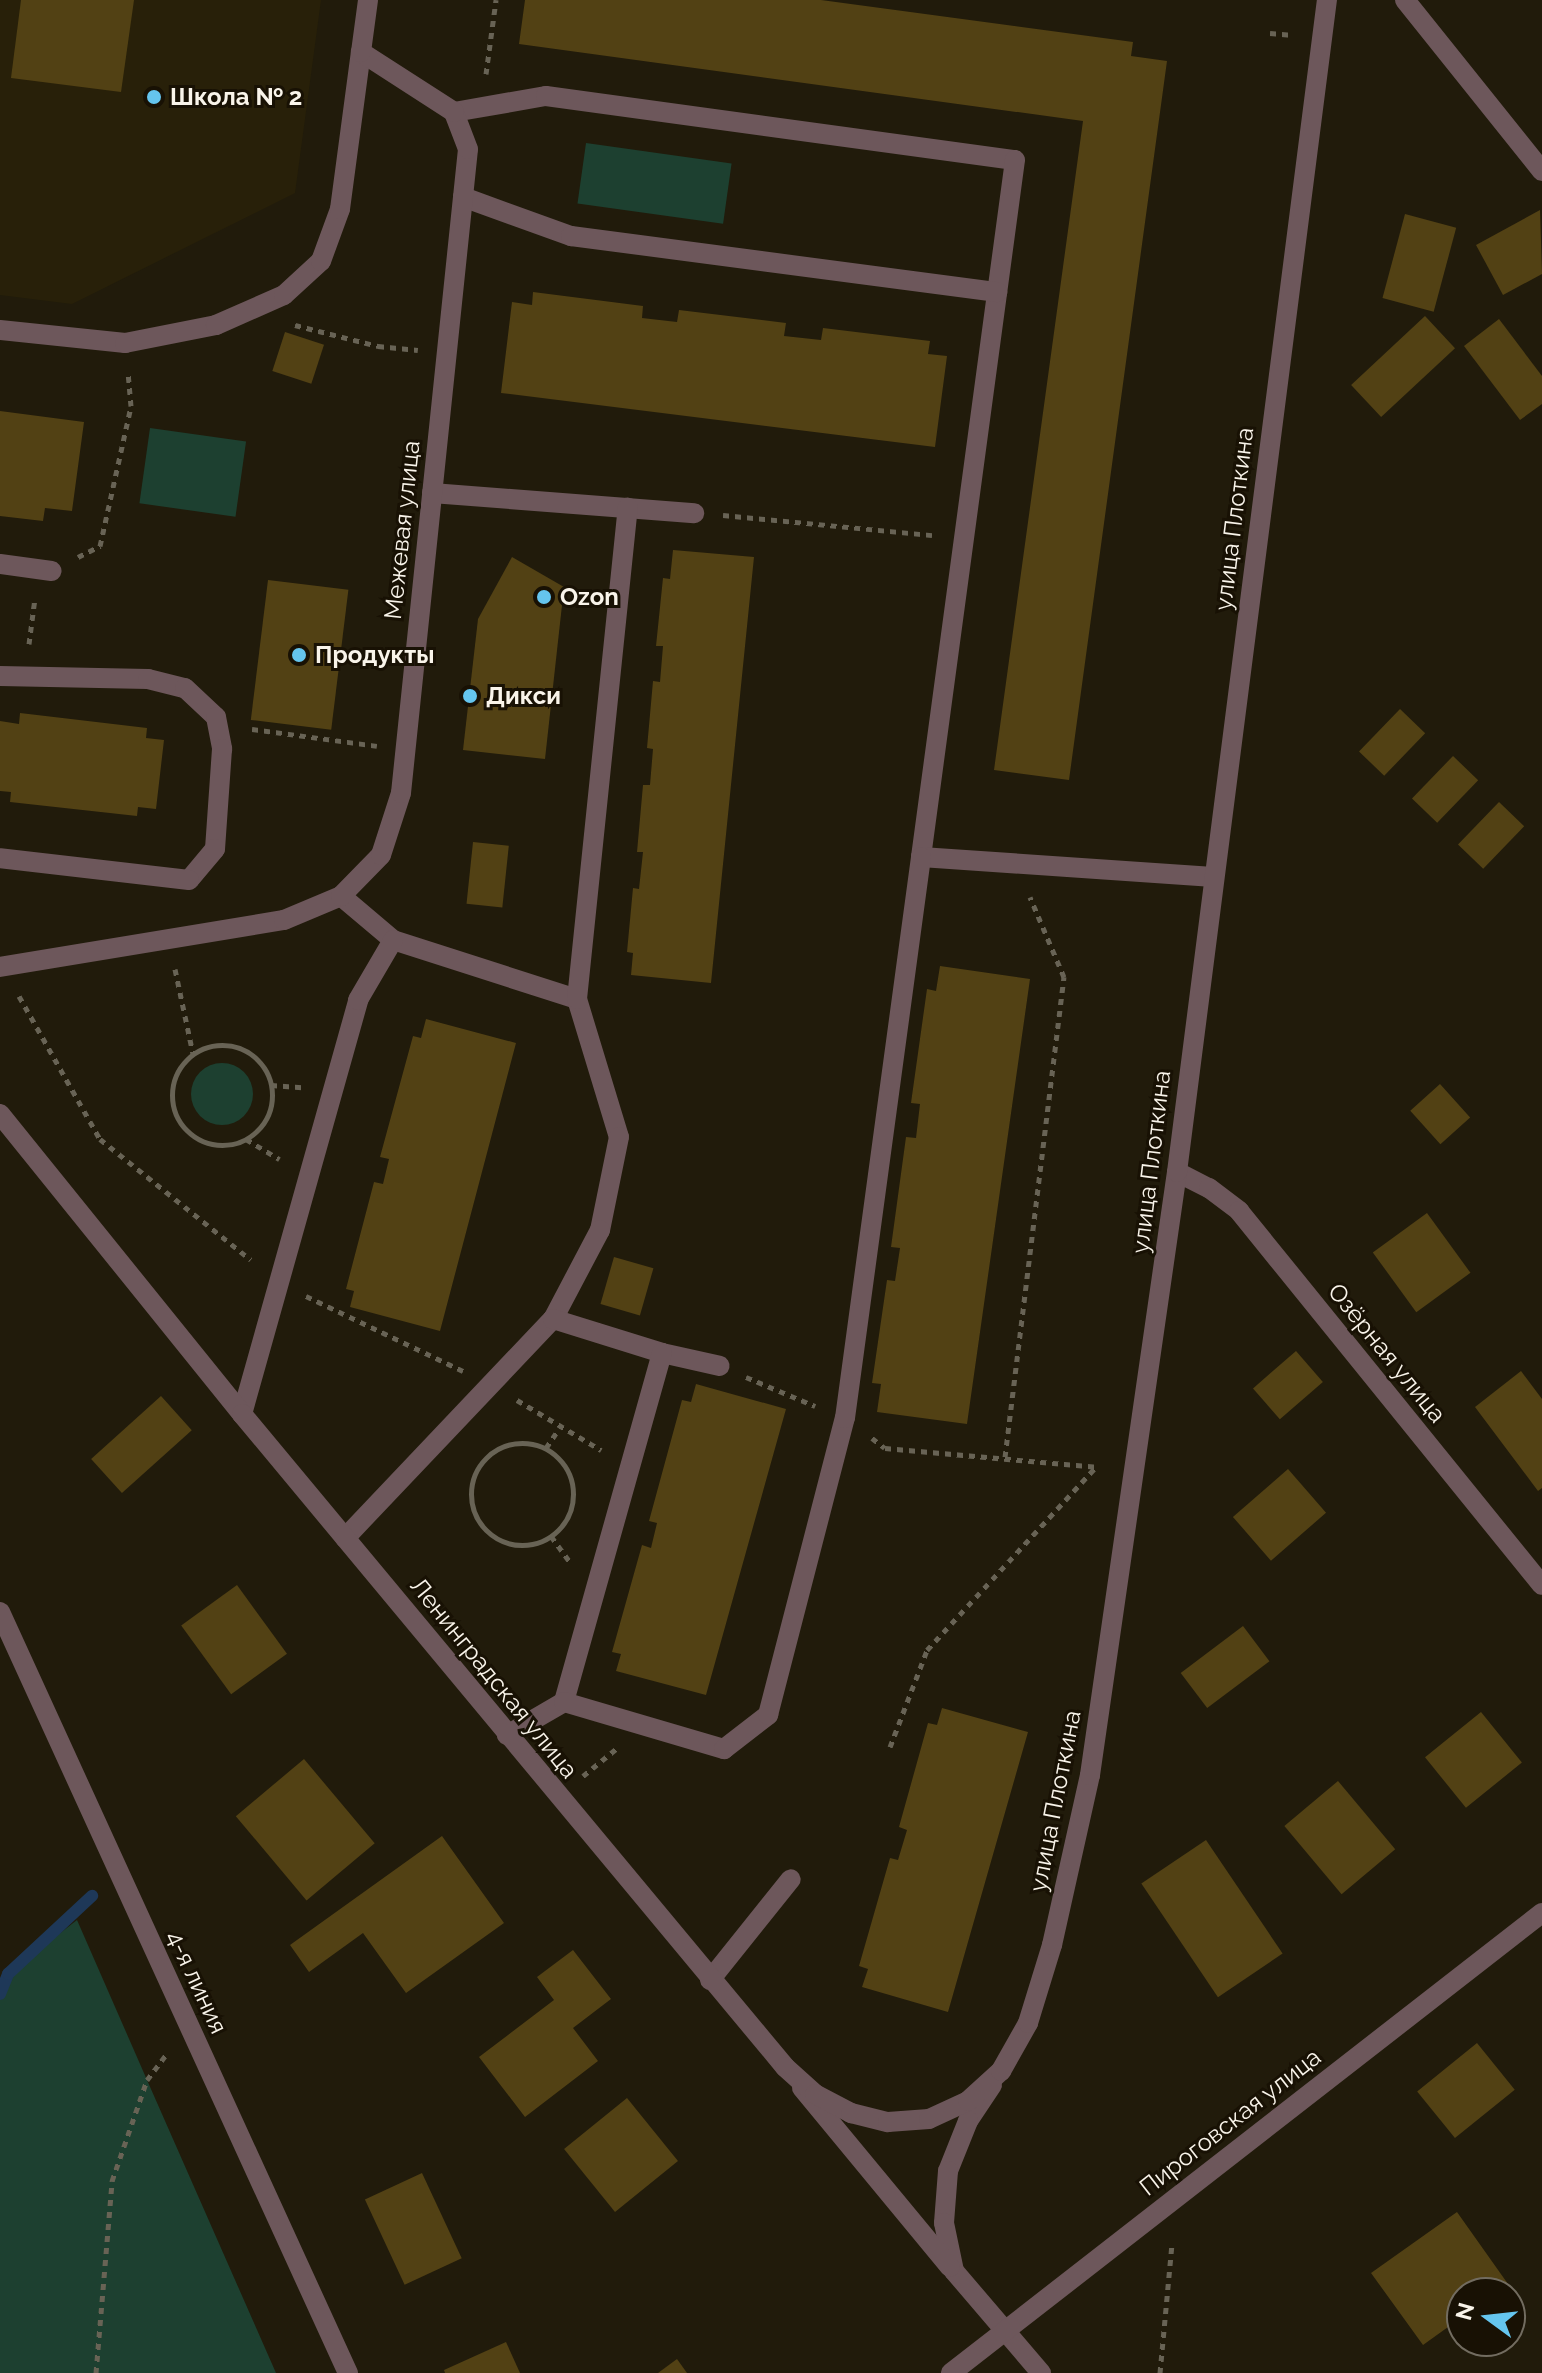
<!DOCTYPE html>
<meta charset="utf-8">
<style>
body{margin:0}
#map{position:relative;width:1542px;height:2373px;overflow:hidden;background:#211b0b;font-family:Raleway,sans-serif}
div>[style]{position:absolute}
.built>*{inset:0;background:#282009}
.green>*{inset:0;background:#1d4030;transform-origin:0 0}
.round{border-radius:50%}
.stream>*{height:12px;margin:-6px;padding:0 6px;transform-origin:6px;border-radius:6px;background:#1e3858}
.building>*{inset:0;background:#524114;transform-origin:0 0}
.path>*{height:5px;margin-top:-2.5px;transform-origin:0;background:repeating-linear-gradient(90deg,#686355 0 6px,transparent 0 12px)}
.path>.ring{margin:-2.5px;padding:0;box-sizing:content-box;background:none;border:5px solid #686355;border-radius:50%}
.service>*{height:20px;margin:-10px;padding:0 10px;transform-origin:10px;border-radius:10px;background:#6d575b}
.minor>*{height:20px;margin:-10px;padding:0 10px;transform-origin:10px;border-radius:10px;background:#6d575b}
.tertiary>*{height:20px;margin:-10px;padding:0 10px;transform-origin:10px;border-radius:10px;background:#6d575b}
.dots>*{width:22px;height:22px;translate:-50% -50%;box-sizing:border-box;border:4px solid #181104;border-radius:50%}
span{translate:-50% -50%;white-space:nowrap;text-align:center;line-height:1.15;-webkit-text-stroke:6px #181104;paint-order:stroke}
.poi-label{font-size:24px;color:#f9f4ea;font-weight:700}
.left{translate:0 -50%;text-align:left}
.street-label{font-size:24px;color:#f9f4ea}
.north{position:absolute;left:1446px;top:2277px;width:80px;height:80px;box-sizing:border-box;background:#181104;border:2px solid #726c60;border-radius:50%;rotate:285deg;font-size:22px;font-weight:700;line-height:32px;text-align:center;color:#f9f4ea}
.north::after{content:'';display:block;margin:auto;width:28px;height:36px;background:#65c5ee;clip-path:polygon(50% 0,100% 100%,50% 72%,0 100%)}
</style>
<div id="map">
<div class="built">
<div style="clip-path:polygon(0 0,321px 0,295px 193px,72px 304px,0 295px)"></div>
</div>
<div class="green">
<div style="left:586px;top:143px;width:147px;height:61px;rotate:8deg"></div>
<div style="left:150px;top:428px;width:97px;height:76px;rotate:8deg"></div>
<div class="round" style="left:191px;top:1063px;width:62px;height:62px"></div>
<div style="clip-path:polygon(77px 1920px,147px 2080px,276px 2373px,0 2373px,0 1994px,8px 1974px)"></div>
</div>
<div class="stream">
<div style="left:0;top:1994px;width:22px;rotate:-68deg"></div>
<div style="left:8px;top:1974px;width:115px;rotate:-42.9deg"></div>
</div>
<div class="building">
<div style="clip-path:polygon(21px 0,134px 0,121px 92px,11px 78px)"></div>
<div style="clip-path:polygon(525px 0,821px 0,1133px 42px,1131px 56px,1167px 61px,1069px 780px,994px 770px,1083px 121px,519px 44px)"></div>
<div style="clip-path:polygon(1540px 210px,1542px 274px,1503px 295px,1476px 245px)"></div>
<div style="left:1405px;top:214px;width:53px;height:87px;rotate:15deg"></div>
<div style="clip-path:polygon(533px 292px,643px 306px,642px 318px,677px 322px,679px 310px,786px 323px,784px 336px,821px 340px,823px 328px,930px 341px,928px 354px,947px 356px,935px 447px,501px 393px,512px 302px,532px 305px)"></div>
<div style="left:1425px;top:316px;width:44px;height:101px;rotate:47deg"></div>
<div style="clip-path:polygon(1499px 319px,1542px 376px,1542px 404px,1520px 420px,1464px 346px)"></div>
<div style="left:285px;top:332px;width:41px;height:41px;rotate:18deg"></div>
<div style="clip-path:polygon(0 411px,84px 422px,72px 511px,45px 508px,43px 521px,0 516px)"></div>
<div style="clip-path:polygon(673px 550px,754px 557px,711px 983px,631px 975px,633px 953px,627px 952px,633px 888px,639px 889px,643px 852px,637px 852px,643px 785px,650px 785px,653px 749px,647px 748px,653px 681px,660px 682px,663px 646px,656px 646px,663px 578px,670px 579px)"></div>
<div style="clip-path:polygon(512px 557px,564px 587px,545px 759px,463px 750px,478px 619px)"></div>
<div style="left:268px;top:580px;width:81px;height:141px;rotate:7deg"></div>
<div style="left:1400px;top:709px;width:35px;height:59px;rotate:44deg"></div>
<div style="clip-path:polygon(20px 713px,147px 728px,146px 738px,164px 740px,156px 809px,138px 807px,137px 816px,10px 802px,11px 792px,0 791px,0 721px,19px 724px)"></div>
<div style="left:1453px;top:756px;width:35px;height:59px;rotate:44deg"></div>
<div style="left:1499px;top:802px;width:35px;height:59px;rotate:44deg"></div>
<div style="left:473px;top:842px;width:36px;height:62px;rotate:6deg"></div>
<div style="clip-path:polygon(940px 966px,1030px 979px,967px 1424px,877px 1412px,881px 1384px,872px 1383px,887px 1280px,895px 1281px,900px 1248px,891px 1247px,906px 1137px,916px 1138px,920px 1104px,911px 1103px,927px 989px,936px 991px)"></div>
<div style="clip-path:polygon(426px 1019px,516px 1043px,440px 1331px,350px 1307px,354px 1291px,346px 1289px,374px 1182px,383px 1184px,389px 1159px,380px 1157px,413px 1036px,421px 1038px)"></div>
<div style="left:1440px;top:1084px;width:45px;height:40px;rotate:48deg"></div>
<div style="left:1427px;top:1213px;width:74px;height:67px;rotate:54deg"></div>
<div style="left:614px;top:1257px;width:41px;height:49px;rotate:16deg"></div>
<div style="left:1296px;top:1351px;width:41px;height:57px;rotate:49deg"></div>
<div style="clip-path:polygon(1521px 1371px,1542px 1399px,1542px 1488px,1538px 1491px,1475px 1407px)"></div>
<div style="clip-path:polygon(696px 1384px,786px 1409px,706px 1695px,616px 1671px,621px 1654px,612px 1652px,642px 1545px,651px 1548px,657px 1523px,649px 1521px,682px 1400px,691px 1402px)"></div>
<div style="left:161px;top:1396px;width:46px;height:94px;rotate:48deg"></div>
<div style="left:1288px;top:1469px;width:58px;height:73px;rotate:49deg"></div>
<div style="left:237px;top:1585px;width:85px;height:69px;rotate:54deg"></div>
<div style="left:1243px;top:1626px;width:44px;height:78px;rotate:53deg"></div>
<div style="clip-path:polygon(942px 1708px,1028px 1732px,948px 2012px,862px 1987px,868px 1969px,859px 1966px,890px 1858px,898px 1860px,907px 1830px,899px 1827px,928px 1723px,937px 1725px)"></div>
<div style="left:1481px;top:1712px;width:65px;height:72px;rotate:51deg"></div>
<div style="left:304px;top:1759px;width:110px;height:89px;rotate:50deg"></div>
<div style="left:1338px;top:1781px;width:89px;height:70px;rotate:50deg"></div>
<div style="clip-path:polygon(442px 1836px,504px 1923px,406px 1993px,363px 1933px,309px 1972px,290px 1945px)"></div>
<div style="left:1206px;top:1840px;width:137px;height:78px;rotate:56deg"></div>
<div style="clip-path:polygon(573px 1950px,611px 1999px,573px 2028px,598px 2061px,525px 2117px,479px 2057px,554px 2000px,537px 1977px)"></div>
<div style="left:1477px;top:2043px;width:60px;height:77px;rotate:51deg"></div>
<div style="left:627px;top:2098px;width:81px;height:81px;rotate:51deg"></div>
<div style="left:422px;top:2173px;width:94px;height:63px;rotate:65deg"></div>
<div style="clip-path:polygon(1457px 2212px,1508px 2284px,1495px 2293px,1462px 2293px,1462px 2317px,1423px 2345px,1371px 2273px)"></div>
<div style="clip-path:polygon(506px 2342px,520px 2373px,445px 2373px,444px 2370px)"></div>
<div style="clip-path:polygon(677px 2359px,687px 2373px,658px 2373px)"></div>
</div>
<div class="path">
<div style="left:1270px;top:33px;width:23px;rotate:5deg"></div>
<div style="left:486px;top:74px;width:75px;rotate:-82.3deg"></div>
<div style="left:295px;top:325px;width:86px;rotate:14.2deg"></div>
<div style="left:378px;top:346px;width:40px;rotate:5.7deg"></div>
<div style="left:723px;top:515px;width:210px;rotate:5.5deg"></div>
<div style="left:78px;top:557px;width:25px;rotate:-27deg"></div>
<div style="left:100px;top:546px;width:143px;rotate:-77.5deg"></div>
<div style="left:131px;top:406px;width:34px;rotate:-95deg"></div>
<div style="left:29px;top:644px;width:46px;rotate:-82.6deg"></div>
<div style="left:252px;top:729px;width:126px;rotate:7.7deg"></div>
<div style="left:175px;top:969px;width:87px;rotate:78deg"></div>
<div style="left:19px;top:996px;width:164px;rotate:60.5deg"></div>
<div style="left:100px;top:1139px;width:193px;rotate:38.7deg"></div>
<div class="ring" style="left:172px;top:1045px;width:95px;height:95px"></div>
<div style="left:271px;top:1085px;width:31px;rotate:4deg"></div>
<div style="left:246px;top:1139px;width:39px;rotate:31deg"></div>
<div style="left:306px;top:1296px;width:174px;rotate:25.5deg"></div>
<div style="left:746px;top:1377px;width:75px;rotate:22.8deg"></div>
<div style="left:517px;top:1400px;width:98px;rotate:30.8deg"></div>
<div style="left:872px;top:1438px;width:16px;rotate:38deg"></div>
<div style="left:885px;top:1448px;width:212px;rotate:5.1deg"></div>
<div class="ring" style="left:471px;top:1443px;width:97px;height:97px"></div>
<div style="left:546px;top:1448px;width:27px;rotate:-56deg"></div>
<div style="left:1005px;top:1457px;width:484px;rotate:-83deg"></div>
<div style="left:1064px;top:977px;width:87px;rotate:-113deg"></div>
<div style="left:551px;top:1536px;width:31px;rotate:54deg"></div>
<div style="left:890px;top:1747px;width:104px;rotate:-69.1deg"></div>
<div style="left:927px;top:1650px;width:249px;rotate:-47.3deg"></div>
<div style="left:583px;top:1776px;width:43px;rotate:-39.3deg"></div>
<div style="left:96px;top:2373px;width:193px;rotate:-85.2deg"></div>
<div style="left:112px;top:2181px;width:107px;rotate:-70.9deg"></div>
<div style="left:147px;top:2080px;width:31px;rotate:-53deg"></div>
<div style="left:1160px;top:2373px;width:131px;rotate:-84.7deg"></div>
</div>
<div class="service">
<div style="left:454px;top:112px;width:93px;rotate:-9.9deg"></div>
<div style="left:546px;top:96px;width:473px;rotate:7.8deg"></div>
<div style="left:1015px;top:160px;width:703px;rotate:97.68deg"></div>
<div style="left:921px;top:857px;width:293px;rotate:3.9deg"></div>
<div style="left:463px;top:197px;width:115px;rotate:19.9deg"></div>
<div style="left:571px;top:236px;width:430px;rotate:7.5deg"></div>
<div style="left:0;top:330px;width:126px;rotate:5.9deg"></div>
<div style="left:125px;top:343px;width:93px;rotate:-11.2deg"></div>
<div style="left:216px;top:325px;width:74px;rotate:-23.8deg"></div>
<div style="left:284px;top:295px;width:50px;rotate:-42.6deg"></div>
<div style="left:321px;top:261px;width:55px;rotate:-69.9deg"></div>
<div style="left:340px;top:209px;width:158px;rotate:-82.4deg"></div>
<div style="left:432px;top:493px;width:263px;rotate:4.4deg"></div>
<div style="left:0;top:564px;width:52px;rotate:7.7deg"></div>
<div style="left:0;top:676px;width:148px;rotate:1.2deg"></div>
<div style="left:148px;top:679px;width:38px;rotate:14deg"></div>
<div style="left:185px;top:688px;width:42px;rotate:43.1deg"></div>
<div style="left:216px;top:717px;width:33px;rotate:79deg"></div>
<div style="left:222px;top:749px;width:100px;rotate:94deg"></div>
<div style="left:215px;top:849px;width:40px;rotate:130deg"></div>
<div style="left:189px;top:880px;width:190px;rotate:-173.4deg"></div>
<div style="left:341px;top:896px;width:68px;rotate:40.2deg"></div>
<div style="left:393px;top:940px;width:193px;rotate:17.8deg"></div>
<div style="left:577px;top:999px;width:144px;rotate:73.1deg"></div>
<div style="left:619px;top:1137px;width:95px;rotate:101.5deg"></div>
<div style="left:600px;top:1230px;width:101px;rotate:117.8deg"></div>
<div style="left:577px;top:999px;width:494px;rotate:-84.1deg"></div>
<div style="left:662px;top:1353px;width:59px;rotate:12.6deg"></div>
<div style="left:242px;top:1414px;width:430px;rotate:-74.3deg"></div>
<div style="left:358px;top:1000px;width:69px;rotate:-59.7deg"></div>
<div style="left:345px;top:1538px;width:302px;rotate:-46.5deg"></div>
<div style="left:553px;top:1319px;width:114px;rotate:17.3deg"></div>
<div style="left:662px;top:1353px;width:362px;rotate:105.7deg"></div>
<div style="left:564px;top:1702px;width:66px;rotate:149.9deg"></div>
<div style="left:564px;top:1702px;width:167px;rotate:16.4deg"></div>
<div style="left:724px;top:1749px;width:56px;rotate:-37.7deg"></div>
<div style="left:768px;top:1715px;width:307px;rotate:-75.5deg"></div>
<div style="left:845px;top:1418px;width:566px;rotate:-82.28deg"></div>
<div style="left:710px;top:1980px;width:129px;rotate:-51.3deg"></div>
</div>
<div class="minor">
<div style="left:1405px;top:0;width:219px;rotate:51.3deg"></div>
<div style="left:0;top:967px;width:288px;rotate:-9.4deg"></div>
<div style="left:284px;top:920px;width:62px;rotate:-22.8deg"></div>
<div style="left:341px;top:896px;width:57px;rotate:-45.7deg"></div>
<div style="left:381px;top:855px;width:65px;rotate:-72.1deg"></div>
<div style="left:401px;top:793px;width:647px;rotate:-84.06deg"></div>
<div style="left:468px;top:149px;width:40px;rotate:-111deg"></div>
<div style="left:454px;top:112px;width:111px;rotate:-147.2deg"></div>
<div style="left:361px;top:52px;width:52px;rotate:-82.3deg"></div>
<div style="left:1177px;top:1172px;width:36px;rotate:27deg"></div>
<div style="left:1209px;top:1188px;width:38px;rotate:37deg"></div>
<div style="left:1239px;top:1211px;width:481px;rotate:51deg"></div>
<div style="left:0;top:1612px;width:837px;rotate:65.43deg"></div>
<div style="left:992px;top:2085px;width:43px;rotate:123.7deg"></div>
<div style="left:968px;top:2121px;width:54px;rotate:111.8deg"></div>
<div style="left:948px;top:2171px;width:52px;rotate:94.4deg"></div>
<div style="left:944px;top:2223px;width:49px;rotate:78.2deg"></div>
<div style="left:954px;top:2271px;width:134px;rotate:49.5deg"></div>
<div style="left:802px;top:2088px;width:232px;rotate:50.4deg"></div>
<div style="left:951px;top:2373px;width:749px;rotate:-37.9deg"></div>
</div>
<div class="tertiary">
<div style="left:0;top:1114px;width:385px;rotate:51.1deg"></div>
<div style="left:242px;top:1414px;width:849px;rotate:50.25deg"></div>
<div style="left:785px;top:2067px;width:40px;rotate:42deg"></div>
<div style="left:815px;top:2094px;width:41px;rotate:27.8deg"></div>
<div style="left:851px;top:2113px;width:38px;rotate:14deg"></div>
<div style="left:888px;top:2122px;width:41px;rotate:-4.2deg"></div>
<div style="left:929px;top:2119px;width:43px;rotate:-24.8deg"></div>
<div style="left:968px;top:2101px;width:45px;rotate:-42.3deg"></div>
<div style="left:1001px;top:2071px;width:55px;rotate:-60.6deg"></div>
<div style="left:1028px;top:2023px;width:82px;rotate:-72.9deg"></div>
<div style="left:1052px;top:1945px;width:174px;rotate:-77.4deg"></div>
<div style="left:1090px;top:1775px;width:609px;rotate:-81.79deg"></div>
<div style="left:1177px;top:1172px;width:1182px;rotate:-82.71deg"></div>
</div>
<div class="dots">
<div style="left:154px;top:97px;background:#65c5ee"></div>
<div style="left:544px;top:597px;background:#65c5ee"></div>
<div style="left:299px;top:655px;background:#65c5ee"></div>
<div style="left:470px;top:696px;background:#65c5ee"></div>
</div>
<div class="poi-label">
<span class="left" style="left:170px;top:97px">Школа № 2</span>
<span class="left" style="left:560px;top:597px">Ozon</span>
<span class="left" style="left:315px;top:655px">Продукты</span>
<span class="left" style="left:486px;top:696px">Дикси</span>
</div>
<div class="street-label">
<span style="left:1234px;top:519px;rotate:-83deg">улица Плоткина</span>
<span style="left:402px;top:530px;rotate:-84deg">Межевая улица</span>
<span style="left:1151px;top:1162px;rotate:-83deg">улица Плоткина</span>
<span style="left:1387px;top:1353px;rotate:51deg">Озёрная улица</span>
<span style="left:494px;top:1678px;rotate:51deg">Ленинградская улица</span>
<span style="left:1055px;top:1801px;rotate:-79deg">улица Плоткина</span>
<span style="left:197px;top:1982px;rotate:65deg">4-я линия</span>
<span style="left:1230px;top:2122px;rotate:-38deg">Пироговская улица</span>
</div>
<div class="north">N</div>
</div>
